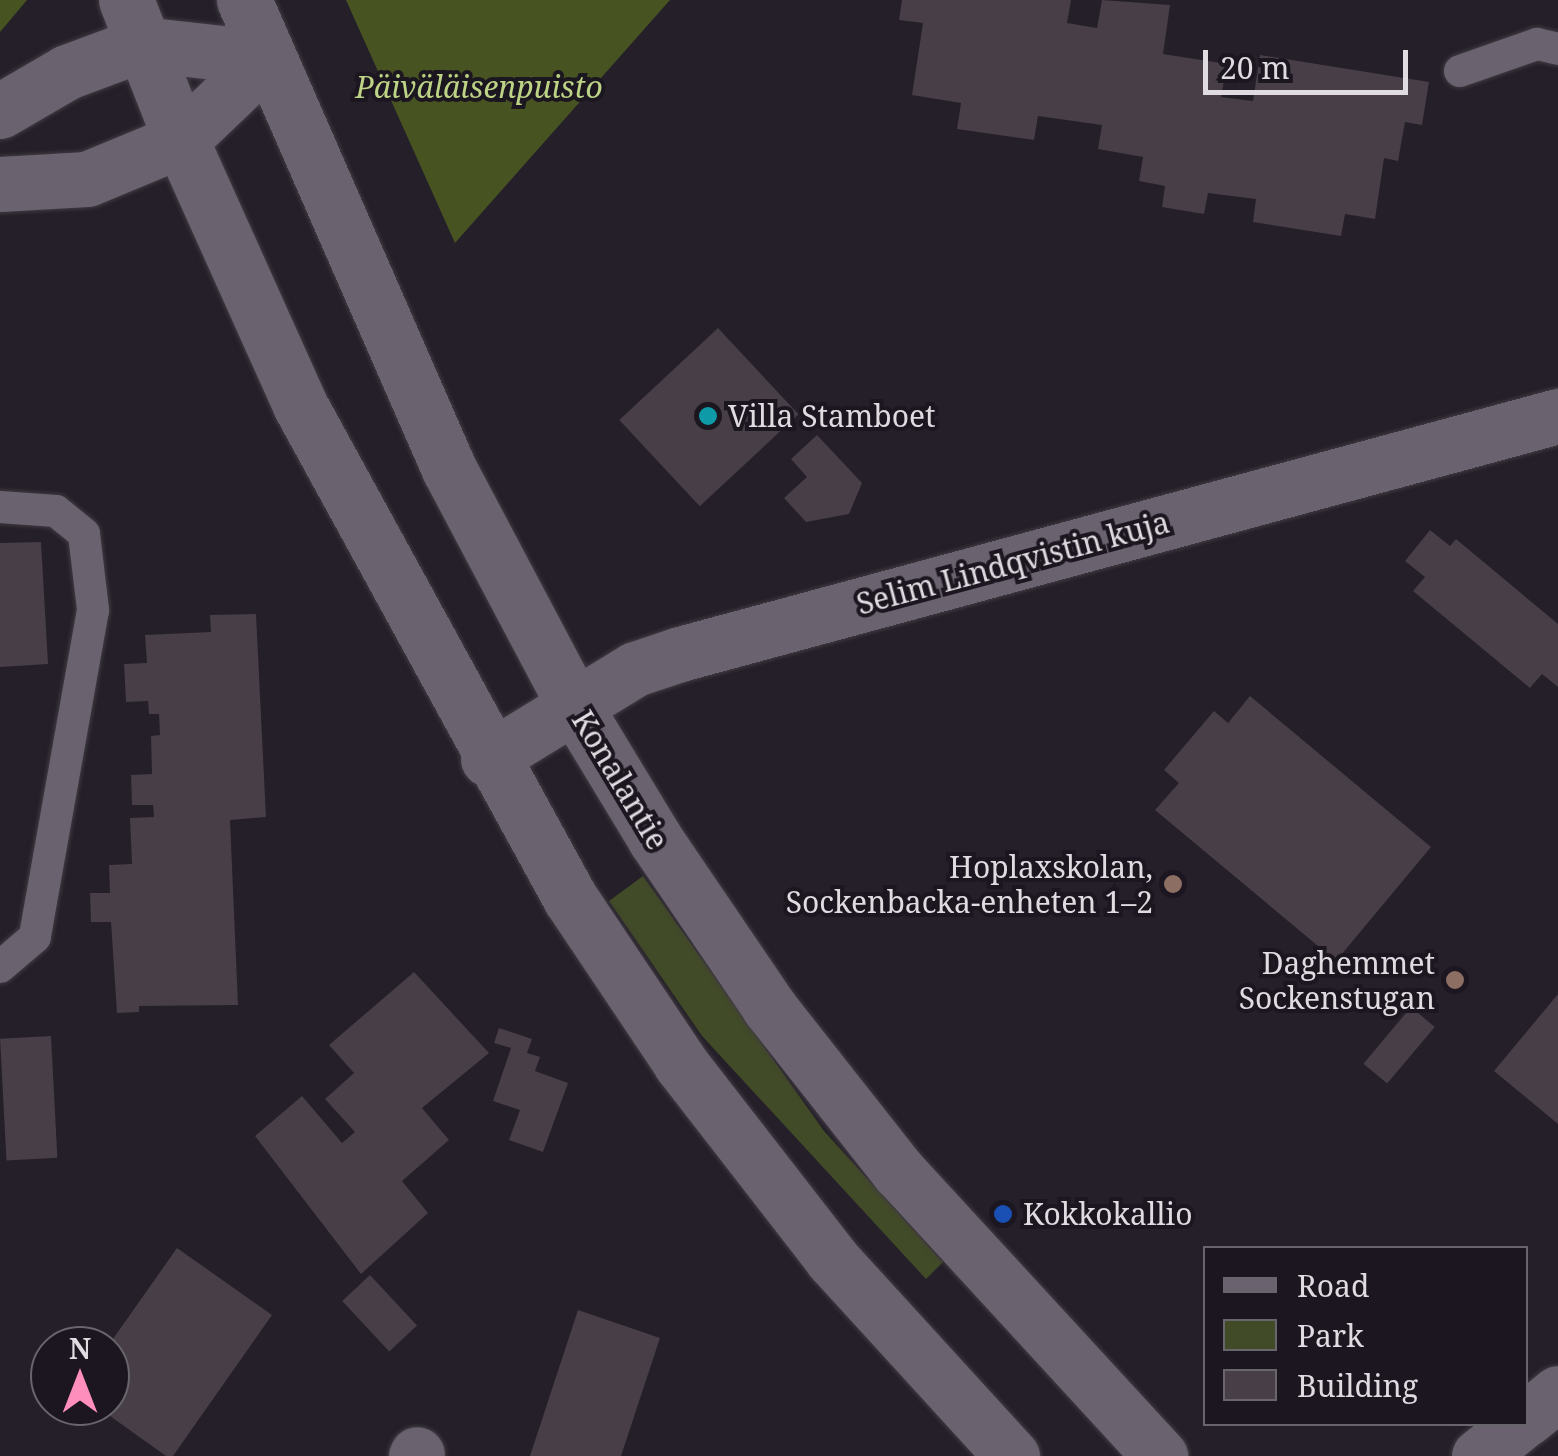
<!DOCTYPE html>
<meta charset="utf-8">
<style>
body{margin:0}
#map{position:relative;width:1558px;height:1456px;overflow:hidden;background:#241f28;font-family:"Noto Serif",serif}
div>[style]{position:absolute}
.green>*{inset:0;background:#424b28}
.forest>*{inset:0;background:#475422}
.building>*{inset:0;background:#473e47;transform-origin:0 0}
.roads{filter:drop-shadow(0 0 2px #403b43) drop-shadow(0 0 2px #403b43)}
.lane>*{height:32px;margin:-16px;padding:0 16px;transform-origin:16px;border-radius:16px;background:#6a636f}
.street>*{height:55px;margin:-27.5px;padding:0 27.5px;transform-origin:27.5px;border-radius:27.5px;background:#6a636f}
.secondary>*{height:55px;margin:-27.5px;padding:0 27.5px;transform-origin:27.5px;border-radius:27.5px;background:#6a636f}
.dots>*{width:28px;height:28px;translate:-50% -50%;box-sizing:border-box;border:5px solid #1b161f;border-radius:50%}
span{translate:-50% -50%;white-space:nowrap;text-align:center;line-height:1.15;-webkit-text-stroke:8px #1b161f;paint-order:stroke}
.park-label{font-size:30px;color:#bdd385;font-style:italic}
.poi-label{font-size:30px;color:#dfdbe1}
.left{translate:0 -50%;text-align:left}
.right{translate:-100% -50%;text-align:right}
.street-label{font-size:30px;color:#dfdbe1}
.legend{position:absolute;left:1203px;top:1246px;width:325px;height:180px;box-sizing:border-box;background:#1b161f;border:2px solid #69656d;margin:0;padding:12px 18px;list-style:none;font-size:30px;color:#dfdbe1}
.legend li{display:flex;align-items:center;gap:20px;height:50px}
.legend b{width:50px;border:2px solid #69656d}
.north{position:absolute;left:30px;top:1326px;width:100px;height:100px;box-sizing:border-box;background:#1b161f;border:2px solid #69656d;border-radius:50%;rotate:0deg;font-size:28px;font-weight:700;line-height:40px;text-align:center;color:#dfdbe1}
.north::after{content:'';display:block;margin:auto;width:35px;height:45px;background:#fe8ebc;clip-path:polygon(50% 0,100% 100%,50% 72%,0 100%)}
.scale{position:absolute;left:1203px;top:50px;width:205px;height:45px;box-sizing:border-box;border:5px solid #dfdbe1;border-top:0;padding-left:12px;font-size:30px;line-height:35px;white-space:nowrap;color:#dfdbe1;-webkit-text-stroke:8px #1b161f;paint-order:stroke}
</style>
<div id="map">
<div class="green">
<div style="clip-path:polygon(643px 876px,824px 1131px,943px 1262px,926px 1279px,702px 1036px,609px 901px)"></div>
</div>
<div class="forest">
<div style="clip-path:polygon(0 0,27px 0,0 32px)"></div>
<div style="clip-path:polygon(346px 0,670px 0,455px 243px)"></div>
</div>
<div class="building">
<div style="clip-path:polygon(902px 0,1071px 0,1067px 23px,1097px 28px,1102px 0,1170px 5px,1163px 54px,1227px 64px,1221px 97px,1253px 101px,1260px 55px,1429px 82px,1422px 125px,1405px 122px,1398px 161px,1384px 158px,1375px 219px,1345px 214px,1341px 236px,1253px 222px,1256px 199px,1208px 193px,1204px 214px,1162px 207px,1165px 186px,1139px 181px,1143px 157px,1098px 149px,1102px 125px,1038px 116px,1034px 140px,957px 129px,961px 103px,912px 95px,923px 23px,899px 20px)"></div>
<div style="left:718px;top:328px;width:118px;height:135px;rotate:47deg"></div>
<div style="clip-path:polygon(817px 435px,862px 483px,849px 514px,806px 522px,784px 498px,807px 477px,791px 459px)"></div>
<div style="clip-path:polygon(1430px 530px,1450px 546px,1456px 539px,1558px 624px,1558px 687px,1542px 674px,1530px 688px,1413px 591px,1425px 577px,1405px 561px)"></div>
<div style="clip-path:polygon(41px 542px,48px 664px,0 667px,0 543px)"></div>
<div style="clip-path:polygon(256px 614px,266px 817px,230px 820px,238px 1005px,139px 1006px,139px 1012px,117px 1013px,111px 922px,91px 922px,90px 893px,110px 893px,109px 865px,132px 864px,130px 818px,154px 817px,153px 805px,132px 805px,131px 775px,152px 774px,151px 736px,160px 735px,159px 714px,149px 714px,148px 701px,126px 702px,124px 664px,147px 663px,145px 635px,211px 632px,210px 615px)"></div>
<div style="clip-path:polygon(1250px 696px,1431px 847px,1336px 961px,1155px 810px,1179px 783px,1164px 770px,1214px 711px,1228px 723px)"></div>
<div style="clip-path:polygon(414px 972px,489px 1053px,422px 1108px,449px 1140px,402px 1181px,428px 1213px,361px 1274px,255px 1136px,302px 1096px,342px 1143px,355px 1132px,325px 1099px,354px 1073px,329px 1045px)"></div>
<div style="clip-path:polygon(1558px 994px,1558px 1124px,1494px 1071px)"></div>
<div style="left:1411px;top:1007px;width:31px;height:74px;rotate:40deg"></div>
<div style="clip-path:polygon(499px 1028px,532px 1039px,527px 1053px,540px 1057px,535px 1071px,568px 1083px,543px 1152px,509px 1140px,520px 1110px,493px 1101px,511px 1048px,494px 1043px)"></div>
<div style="left:51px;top:1036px;width:122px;height:51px;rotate:87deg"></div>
<div style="clip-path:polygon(177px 1248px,272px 1315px,173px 1456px,166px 1456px,96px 1406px,110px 1406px,108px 1346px)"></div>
<div style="left:370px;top:1275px;width:69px;height:38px;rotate:47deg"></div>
<div style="clip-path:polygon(578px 1310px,660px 1338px,621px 1456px,530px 1456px)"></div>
</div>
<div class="roads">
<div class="lane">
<div style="left:1460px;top:71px;width:82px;rotate:-19.3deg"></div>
<div style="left:1537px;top:44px;width:22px;rotate:13deg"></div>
<div style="left:0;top:507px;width:56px;rotate:4.1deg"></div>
<div style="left:56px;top:511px;width:36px;rotate:39deg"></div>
<div style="left:84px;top:534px;width:77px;rotate:83.2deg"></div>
<div style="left:93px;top:610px;width:332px;rotate:100.1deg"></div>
<div style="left:35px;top:937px;width:46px;rotate:139.4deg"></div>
</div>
<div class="street">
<div style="left:0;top:111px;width:78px;rotate:-30.2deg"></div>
<div style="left:67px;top:72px;width:80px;rotate:-20.5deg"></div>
<div style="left:142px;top:44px;width:126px;rotate:6.4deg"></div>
<div style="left:0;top:184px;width:87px;rotate:-3.3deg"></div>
<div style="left:87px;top:179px;width:102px;rotate:-22.5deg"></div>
<div style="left:181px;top:140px;width:119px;rotate:-43.6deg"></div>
<div style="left:488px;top:759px;width:172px;rotate:-31.5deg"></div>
<div style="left:635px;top:669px;width:47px;rotate:-18.4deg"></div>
<div style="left:680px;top:654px;width:910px;rotate:-15.17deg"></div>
<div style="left:1526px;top:1419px;width:41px;rotate:-39.1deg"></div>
<div style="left:416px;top:1456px;width:2px;rotate:-63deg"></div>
<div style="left:1479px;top:1456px;width:51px;rotate:-38.7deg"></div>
</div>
<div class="secondary">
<div style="left:126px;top:0;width:150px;rotate:68.6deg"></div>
<div style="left:181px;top:140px;width:290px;rotate:65.8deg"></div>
<div style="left:300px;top:405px;width:562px;rotate:61.29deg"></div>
<div style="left:570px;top:898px;width:200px;rotate:56.2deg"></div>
<div style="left:681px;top:1064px;width:247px;rotate:52.2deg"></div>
<div style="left:832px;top:1259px;width:267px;rotate:47.6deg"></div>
<div style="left:244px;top:0;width:512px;rotate:66.39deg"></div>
<div style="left:449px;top:469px;width:267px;rotate:62.1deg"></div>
<div style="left:574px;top:705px;width:157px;rotate:58.8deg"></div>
<div style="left:655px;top:839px;width:203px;rotate:55.8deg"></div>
<div style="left:769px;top:1007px;width:210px;rotate:51.8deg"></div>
<div style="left:899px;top:1172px;width:386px;rotate:47.4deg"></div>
</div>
</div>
<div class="dots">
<div style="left:708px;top:416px;background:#0f9aa8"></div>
<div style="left:1173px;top:884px;background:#8d6e63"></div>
<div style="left:1455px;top:980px;background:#8d6e63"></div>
<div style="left:1003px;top:1214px;background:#1a4fb4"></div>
</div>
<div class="park-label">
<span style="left:479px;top:87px">Päiväläisenpuisto</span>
</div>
<div class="poi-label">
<span class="left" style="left:728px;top:416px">Villa Stamboet</span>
<span class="right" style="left:1153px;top:884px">Hoplaxskolan,<br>Sockenbacka-enheten 1–2</span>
<span class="right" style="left:1435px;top:980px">Daghemmet<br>Sockenstugan</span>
<span class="left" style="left:1023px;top:1214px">Kokkokallio</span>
</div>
<div class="street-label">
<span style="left:1013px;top:563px;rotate:-15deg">Selim Lindqvistin kuja</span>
<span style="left:620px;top:780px;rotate:59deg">Konalantie</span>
</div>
<ul class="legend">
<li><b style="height:12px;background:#6a636f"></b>Road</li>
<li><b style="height:28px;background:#424b28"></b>Park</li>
<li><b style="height:28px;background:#473e47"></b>Building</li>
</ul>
<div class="north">N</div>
<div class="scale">20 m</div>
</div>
